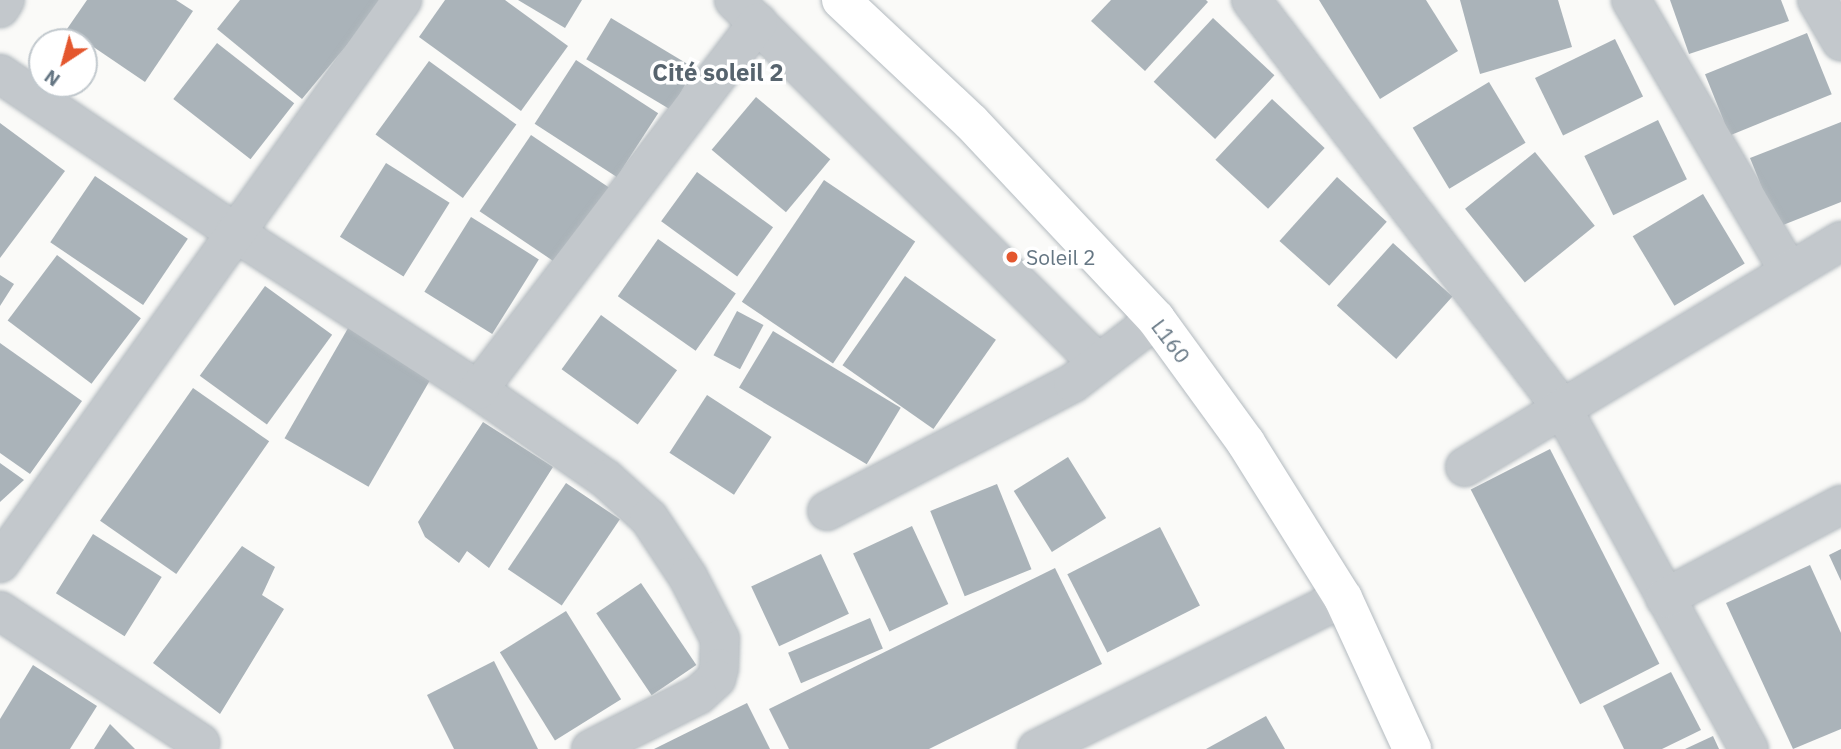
<!DOCTYPE html>
<meta charset="utf-8">
<style>
body{margin:0}
#map{position:relative;width:1841px;height:749px;overflow:hidden;background:#fafaf8;font-family:"IBM Plex Sans",sans-serif}
div>[style]{position:absolute}
.building>*{inset:0;background:#aab3b9;transform-origin:0 0}
.roads{filter:drop-shadow(0 0 2px #b3babf) drop-shadow(0 0 2px #b3babf)}
.street>*{height:38px;margin:-19px;padding:0 19px;transform-origin:19px;border-radius:19px;background:#c3c8cc}
.secondary>*{height:38px;margin:-19px;padding:0 19px;transform-origin:19px;border-radius:19px;background:#fff}
.dots>*{width:19px;height:19px;translate:-50% -50%;box-sizing:border-box;border:4px solid #fff;border-radius:50%}
span{translate:-50% -50%;white-space:nowrap;text-align:center;line-height:1.15;-webkit-text-stroke:7px #fff;paint-order:stroke}
.poi-label{font-size:21px;color:#657683}
.left{translate:0 -50%;text-align:left}
.street-label{font-size:21px;color:#657683}
.quarter-label{font-size:24px;color:#57646e;font-weight:700}
.north{position:absolute;left:28px;top:28px;width:70px;height:70px;box-sizing:border-box;background:#fff;border:2px solid #c1c8cd;border-radius:50%;rotate:216deg;font-size:19px;font-weight:700;line-height:28px;text-align:center;color:#657683}
.north::after{content:'';display:block;margin:auto;width:24px;height:32px;background:#e4572e;clip-path:polygon(50% 0,100% 100%,50% 72%,0 100%)}
</style>
<div id="map">
<div class="building">
<div style="clip-path:polygon(87px 0,176px 0,193px 11px,145px 82px,67px 29px)"></div>
<div style="clip-path:polygon(240px 0,384px 0,302px 99px,217px 29px)"></div>
<div style="clip-path:polygon(445px 0,505px 0,568px 46px,521px 111px,419px 37px)"></div>
<div style="clip-path:polygon(518px 0,582px 0,565px 28px)"></div>
<div style="clip-path:polygon(1111px 0,1206px 0,1208px 2px,1145px 71px,1091px 21px)"></div>
<div style="clip-path:polygon(1319px 0,1426px 0,1458px 51px,1380px 99px)"></div>
<div style="clip-path:polygon(1460px 0,1558px 0,1572px 47px,1480px 74px)"></div>
<div style="clip-path:polygon(1670px 0,1781px 0,1789px 21px,1689px 54px)"></div>
<div style="left:611px;top:18px;width:98px;height:48px;rotate:31deg"></div>
<div style="left:1213px;top:18px;width:84px;height:87px;rotate:43deg"></div>
<div style="left:1807px;top:33px;width:66px;height:110px;rotate:68deg"></div>
<div style="left:1615px;top:39px;width:64px;height:89px;rotate:64deg"></div>
<div style="left:217px;top:43px;width:98px;height:71px;rotate:38deg"></div>
<div style="left:576px;top:60px;width:98px;height:76px;rotate:33deg"></div>
<div style="left:429px;top:61px;width:108px;height:91px;rotate:36deg"></div>
<div style="left:1489px;top:82px;width:71px;height:89px;rotate:59deg"></div>
<div style="left:756px;top:97px;width:97px;height:69px;rotate:40deg"></div>
<div style="left:1272px;top:99px;width:72px;height:83px;rotate:43deg"></div>
<div style="left:1658px;top:120px;width:66px;height:82px;rotate:64deg"></div>
<div style="clip-path:polygon(1841px 122px,1841px 202px,1778px 227px,1750px 158px)"></div>
<div style="clip-path:polygon(0 123px,65px 171px,0 258px)"></div>
<div style="left:531px;top:135px;width:95px;height:92px;rotate:34deg"></div>
<div style="left:1535px;top:152px;width:95px;height:90px;rotate:51deg"></div>
<div style="left:386px;top:163px;width:75px;height:87px;rotate:32deg"></div>
<div style="left:697px;top:172px;width:94px;height:61px;rotate:36deg"></div>
<div style="left:95px;top:176px;width:112px;height:80px;rotate:34deg"></div>
<div style="left:1337px;top:177px;width:67px;height:86px;rotate:42deg"></div>
<div style="left:824px;top:180px;width:110px;height:147px;rotate:34deg"></div>
<div style="left:1703px;top:194px;width:81px;height:82px;rotate:59deg"></div>
<div style="left:471px;top:217px;width:80px;height:88px;rotate:32deg"></div>
<div style="left:658px;top:239px;width:95px;height:70px;rotate:35deg"></div>
<div style="left:1393px;top:243px;width:80px;height:84px;rotate:42deg"></div>
<div style="left:57px;top:255px;width:105px;height:82px;rotate:37deg"></div>
<div style="clip-path:polygon(0 275px,14px 284px,0 306px)"></div>
<div style="left:905px;top:276px;width:111px;height:109px;rotate:35deg"></div>
<div style="left:265px;top:286px;width:83px;height:111px;rotate:36deg"></div>
<div style="left:737px;top:311px;width:30px;height:50px;rotate:28deg"></div>
<div style="left:601px;top:315px;width:94px;height:67px;rotate:36deg"></div>
<div style="left:351px;top:323px;width:97px;height:133px;rotate:30deg"></div>
<div style="left:773px;top:331px;width:149px;height:66px;rotate:31deg"></div>
<div style="clip-path:polygon(0 343px,82px 401px,30px 474px,0 453px)"></div>
<div style="left:193px;top:388px;width:93px;height:162px;rotate:35deg"></div>
<div style="left:707px;top:395px;width:77px;height:69px;rotate:33deg"></div>
<div style="clip-path:polygon(483px 422px,553px 467px,489px 568px,467px 551px,459px 563px,425px 537px,418px 522px)"></div>
<div style="left:1550px;top:449px;width:241px;height:89px;rotate:63deg"></div>
<div style="left:1068px;top:457px;width:72px;height:64px;rotate:58deg"></div>
<div style="clip-path:polygon(0 463px,24px 480px,0 502px)"></div>
<div style="left:566px;top:483px;width:65px;height:104px;rotate:34deg"></div>
<div style="left:997px;top:484px;width:92px;height:72px;rotate:68deg"></div>
<div style="left:912px;top:526px;width:86px;height:65px;rotate:65deg"></div>
<div style="left:1160px;top:527px;width:88px;height:104px;rotate:63deg"></div>
<div style="left:93px;top:534px;width:81px;height:70px;rotate:32deg"></div>
<div style="clip-path:polygon(242px 546px,275px 567px,262px 595px,284px 609px,220px 714px,153px 663px)"></div>
<div style="clip-path:polygon(1841px 549px,1841px 581px,1829px 555px)"></div>
<div style="left:821px;top:554px;width:66px;height:77px;rotate:65deg"></div>
<div style="clip-path:polygon(1810px 565px,1841px 633px,1841px 729px,1793px 749px,1726px 603px)"></div>
<div style="clip-path:polygon(1055px 568px,1102px 664px,929px 749px,789px 749px,769px 709px)"></div>
<div style="left:641px;top:583px;width:99px;height:54px;rotate:56deg"></div>
<div style="left:566px;top:611px;width:104px;height:78px;rotate:58deg"></div>
<div style="left:870px;top:618px;width:33px;height:89px;rotate:67deg"></div>
<div style="clip-path:polygon(494px 661px,538px 749px,454px 749px,427px 695px)"></div>
<div style="clip-path:polygon(33px 665px,97px 706px,70px 749px,0 749px,0 719px)"></div>
<div style="clip-path:polygon(1671px 672px,1701px 730px,1662px 749px,1624px 749px,1603px 706px)"></div>
<div style="clip-path:polygon(747px 703px,770px 749px,654px 749px)"></div>
<div style="clip-path:polygon(1266px 716px,1285px 749px,1206px 749px)"></div>
<div style="clip-path:polygon(110px 724px,135px 749px,94px 749px)"></div>
<div style="clip-path:polygon(1713px 736px,1719px 749px,1685px 749px)"></div>
</div>
<div class="roads">
<div class="street">
<div style="left:734px;top:0;width:513px;rotate:44.92deg"></div>
<div style="left:1251px;top:0;width:513px;rotate:52.68deg"></div>
<div style="left:1562px;top:408px;width:389px;rotate:61.3deg"></div>
<div style="left:1631px;top:0;width:315px;rotate:59.8deg"></div>
<div style="left:1817px;top:0;width:48px;rotate:59.7deg"></div>
<div style="left:0;top:8px;width:9px;rotate:-58deg"></div>
<div style="left:0;top:74px;width:282px;rotate:34deg"></div>
<div style="left:234px;top:232px;width:291px;rotate:32.9deg"></div>
<div style="left:478px;top:390px;width:156px;rotate:34.8deg"></div>
<div style="left:606px;top:479px;width:58px;rotate:42.2deg"></div>
<div style="left:649px;top:518px;width:71px;rotate:56.5deg"></div>
<div style="left:688px;top:577px;width:70px;rotate:62.7deg"></div>
<div style="left:720px;top:639px;width:29px;rotate:92deg"></div>
<div style="left:719px;top:668px;width:11px;rotate:105deg"></div>
<div style="left:716px;top:679px;width:24px;rotate:138deg"></div>
<div style="left:698px;top:695px;width:120px;rotate:153.2deg"></div>
<div style="left:478px;top:390px;width:462px;rotate:-52.7deg"></div>
<div style="left:1465px;top:467px;width:439px;rotate:-31deg"></div>
<div style="left:827px;top:511px;width:277px;rotate:-27.5deg"></div>
<div style="left:1073px;top:383px;width:105px;rotate:-37.6deg"></div>
<div style="left:0;top:563px;width:692px;rotate:-54.47deg"></div>
<div style="left:1665px;top:598px;width:199px;rotate:-27.9deg"></div>
<div style="left:0;top:611px;width:240px;rotate:33.4deg"></div>
<div style="left:1037px;top:749px;width:341px;rotate:-26.3deg"></div>
</div>
<div class="secondary">
<div style="left:841px;top:0;width:178px;rotate:43.2deg"></div>
<div style="left:971px;top:122px;width:270px;rotate:46.8deg"></div>
<div style="left:1156px;top:319px;width:153px;rotate:54deg"></div>
<div style="left:1246px;top:443px;width:183px;rotate:58deg"></div>
<div style="left:1343px;top:598px;width:166px;rotate:65.4deg"></div>
</div>
</div>
<div class="dots">
<div style="left:1012px;top:257px;background:#e4572e"></div>
</div>
<div class="poi-label">
<span class="left" style="left:1026px;top:257px">Soleil 2</span>
</div>
<div class="street-label">
<span style="left:1171px;top:341px;rotate:53deg">L160</span>
</div>
<div class="quarter-label">
<span style="left:718px;top:73px">Cité soleil 2</span>
</div>
<div class="north">N</div>
</div>
